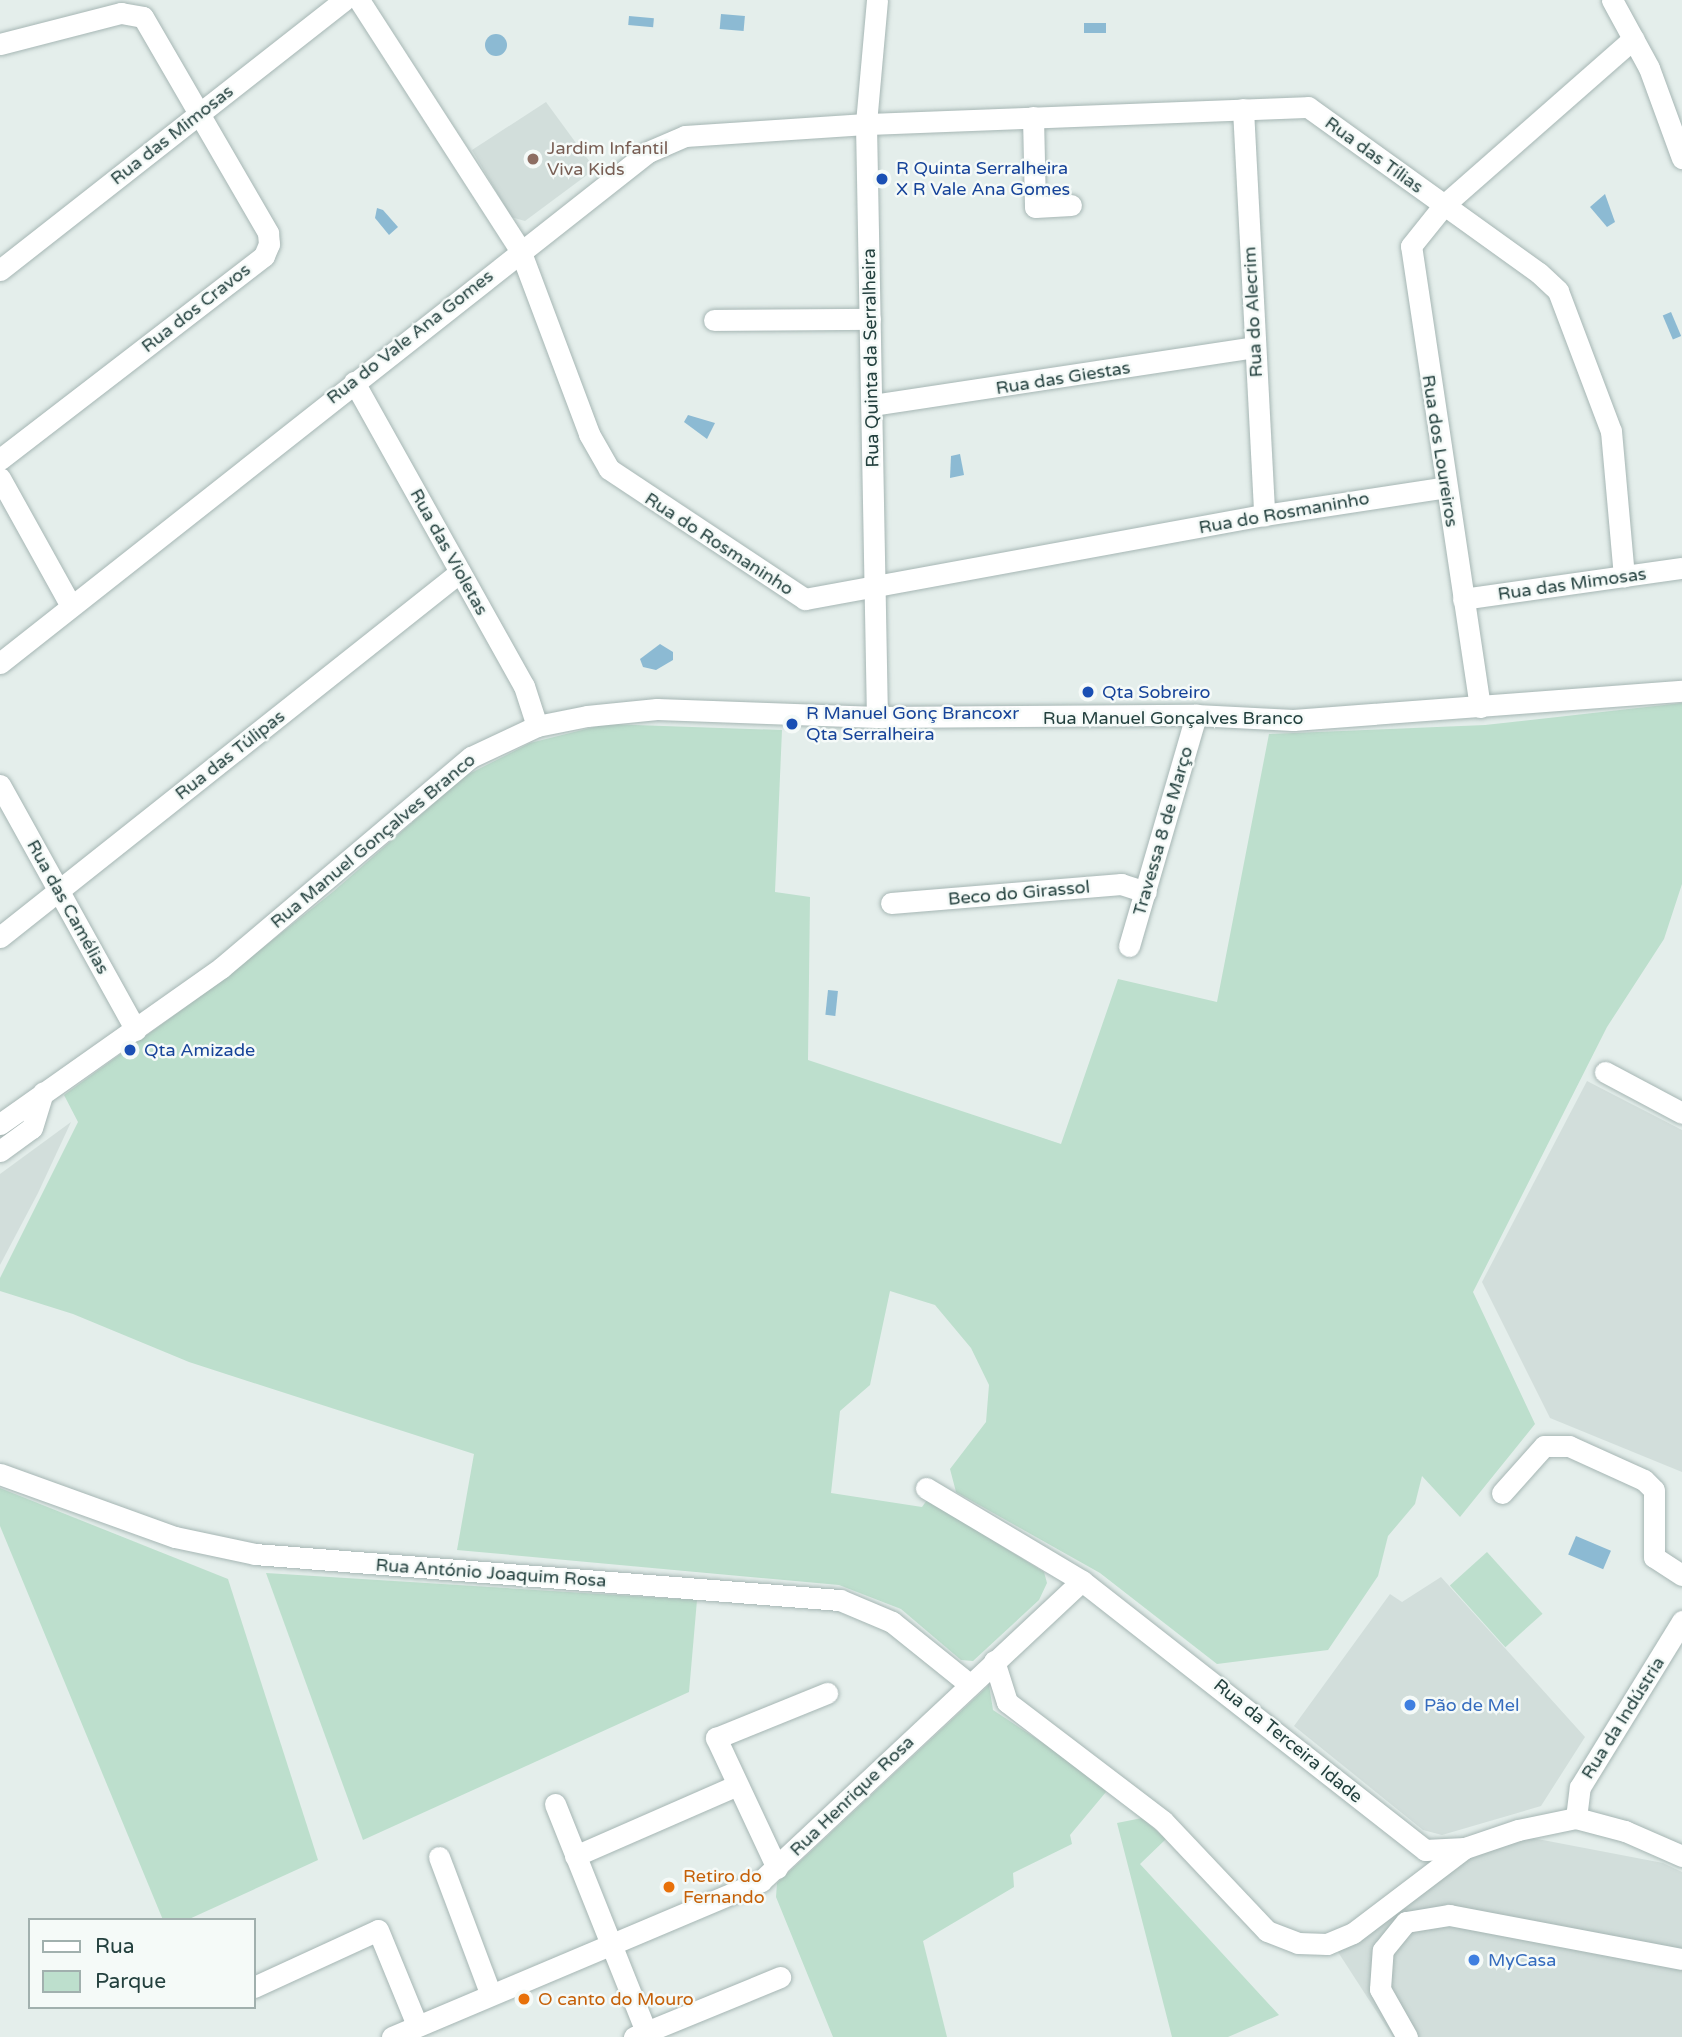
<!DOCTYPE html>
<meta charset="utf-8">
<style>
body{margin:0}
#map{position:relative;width:1682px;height:2037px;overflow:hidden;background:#e4eeeb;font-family:"Varela Round",sans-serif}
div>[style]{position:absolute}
.built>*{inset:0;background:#d2dedb}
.green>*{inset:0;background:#bddfcd;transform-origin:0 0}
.water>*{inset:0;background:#8cbad3;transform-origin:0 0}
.round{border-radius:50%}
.roads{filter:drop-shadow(0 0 2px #a6b6b4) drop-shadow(0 0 2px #a6b6b4)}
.minor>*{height:21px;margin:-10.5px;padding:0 10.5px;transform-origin:10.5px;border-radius:10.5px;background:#fff}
.dots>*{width:19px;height:19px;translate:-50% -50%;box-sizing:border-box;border:4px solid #f5faf8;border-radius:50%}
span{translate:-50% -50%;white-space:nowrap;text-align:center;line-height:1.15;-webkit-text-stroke:5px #f5faf8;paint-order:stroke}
.street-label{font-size:18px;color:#23403e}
.education-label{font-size:18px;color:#785e54}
.left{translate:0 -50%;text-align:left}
.transit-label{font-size:18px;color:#164399}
.shop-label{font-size:18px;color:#366cbe}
.food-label{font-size:18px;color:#c56008}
.legend{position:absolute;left:28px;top:1918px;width:228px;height:91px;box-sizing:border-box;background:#f5faf8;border:2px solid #a1b0ae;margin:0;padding:9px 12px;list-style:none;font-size:21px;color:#23403e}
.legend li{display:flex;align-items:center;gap:14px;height:35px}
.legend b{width:35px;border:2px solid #a1b0ae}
</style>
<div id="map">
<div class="built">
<div style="clip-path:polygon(546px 102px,595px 169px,525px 221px,511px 217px,472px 150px)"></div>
<div style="clip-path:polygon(1587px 1081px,1682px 1130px,1682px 1472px,1550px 1418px,1482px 1282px)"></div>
<div style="clip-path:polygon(71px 1122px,38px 1193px,0 1265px,0 1174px)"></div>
<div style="clip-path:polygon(1441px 1577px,1585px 1737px,1541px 1806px,1442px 1835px,1423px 1830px,1294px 1726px,1390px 1594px,1402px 1602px)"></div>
<div style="clip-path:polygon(1527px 1837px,1663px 1863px,1682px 1872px,1682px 2037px,1393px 2037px,1338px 1952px,1466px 1859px)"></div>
</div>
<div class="green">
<div style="clip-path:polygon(1682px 703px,1682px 884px,1664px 939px,1607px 1027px,1473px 1292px,1535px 1424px,1460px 1517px,1422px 1476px,1415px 1504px,1388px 1536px,1378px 1576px,1328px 1650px,1217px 1664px,1100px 1573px,956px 1492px,950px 1469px,986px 1422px,989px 1385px,971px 1348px,935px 1305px,890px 1291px,870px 1385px,840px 1411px,831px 1493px,922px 1507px,927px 1500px,1044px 1572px,1047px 1583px,1039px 1600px,973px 1661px,961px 1660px,901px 1609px,839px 1585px,457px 1550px,474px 1454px,189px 1362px,73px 1314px,0 1291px,0 1278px,78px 1122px,64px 1095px,216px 985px,334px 891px,465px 776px,530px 743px,606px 724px,782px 730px,775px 892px,810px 897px,808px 1060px,1061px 1144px,1118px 979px,1217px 1002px,1269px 734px,1485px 725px)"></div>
<div style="clip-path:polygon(0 1488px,228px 1579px,318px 1860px,187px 1920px,163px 1920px,0 1526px)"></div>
<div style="left:1487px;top:1552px;width:83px;height:50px;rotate:48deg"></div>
<div style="clip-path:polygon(266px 1573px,697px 1600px,689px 1692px,363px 1840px)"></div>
<div style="clip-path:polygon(989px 1685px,993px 1710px,1104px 1783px,1106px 1792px,1070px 1835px,1072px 1844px,1013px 1873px,1014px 1887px,923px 1941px,947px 2037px,833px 2037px,776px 1897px,777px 1883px)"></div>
<div style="clip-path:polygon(1142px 1818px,1166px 1839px,1140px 1864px,1279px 2015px,1228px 2037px,1172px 2037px,1117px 1823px)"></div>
</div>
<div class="water">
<div style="left:721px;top:14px;width:24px;height:15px;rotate:5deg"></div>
<div style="left:629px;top:16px;width:25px;height:9px;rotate:5deg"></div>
<div style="left:1084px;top:23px;width:22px;height:10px"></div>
<div class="round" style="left:485px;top:34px;width:22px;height:22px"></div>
<div style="clip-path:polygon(1605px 194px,1615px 222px,1607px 227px,1590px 207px)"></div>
<div style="clip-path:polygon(377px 208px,383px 210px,398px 227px,389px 235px,375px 218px)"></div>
<div style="left:1671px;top:312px;width:26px;height:9px;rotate:67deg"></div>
<div style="clip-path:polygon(688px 415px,715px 423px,707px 439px,684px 422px)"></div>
<div style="clip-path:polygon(960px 454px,964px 475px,950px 478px,951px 456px)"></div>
<div style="clip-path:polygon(660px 644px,673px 652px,673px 660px,656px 670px,643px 667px,640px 659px)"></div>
<div style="left:828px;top:990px;width:10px;height:25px;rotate:6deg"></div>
<div style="left:1576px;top:1536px;width:38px;height:20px;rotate:23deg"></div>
</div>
<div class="roads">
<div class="minor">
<div style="left:359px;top:0;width:297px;rotate:57.2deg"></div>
<div style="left:520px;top:250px;width:197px;rotate:69.4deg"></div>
<div style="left:589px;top:434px;width:40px;rotate:60.3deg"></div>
<div style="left:609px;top:469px;width:235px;rotate:33.6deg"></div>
<div style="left:805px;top:599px;width:467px;rotate:-10.4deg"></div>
<div style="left:1264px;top:515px;width:184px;rotate:-8.7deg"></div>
<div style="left:877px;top:0;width:124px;rotate:95.1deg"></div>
<div style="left:866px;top:124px;width:593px;rotate:88.94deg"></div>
<div style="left:1612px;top:0;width:77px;rotate:61.4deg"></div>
<div style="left:1649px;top:68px;width:96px;rotate:69.9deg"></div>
<div style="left:0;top:44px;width:125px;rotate:-14.4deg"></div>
<div style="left:121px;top:13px;width:22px;rotate:10deg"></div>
<div style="left:143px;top:17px;width:250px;rotate:59.9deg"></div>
<div style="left:268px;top:233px;width:11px;rotate:85deg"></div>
<div style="left:269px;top:244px;width:13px;rotate:113deg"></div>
<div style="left:264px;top:256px;width:333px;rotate:142.4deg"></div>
<div style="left:1243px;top:109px;width:407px;rotate:87deg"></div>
<div style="left:1033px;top:117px;width:90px;rotate:88.7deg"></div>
<div style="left:1035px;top:207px;width:36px;rotate:-3deg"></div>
<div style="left:0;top:270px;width:437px;rotate:-38.1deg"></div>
<div style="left:714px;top:320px;width:156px;rotate:-0.4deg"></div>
<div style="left:354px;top:382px;width:348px;rotate:60.8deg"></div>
<div style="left:524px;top:686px;width:42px;rotate:72deg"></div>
<div style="left:872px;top:405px;width:386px;rotate:-8.6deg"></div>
<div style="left:0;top:478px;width:146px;rotate:61deg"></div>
<div style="left:1463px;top:599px;width:221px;rotate:-8.1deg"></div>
<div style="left:0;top:663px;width:825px;rotate:-38.26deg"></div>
<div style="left:648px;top:152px;width:40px;rotate:-23.4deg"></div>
<div style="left:685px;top:136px;width:181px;rotate:-3.8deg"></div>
<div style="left:866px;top:124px;width:442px;rotate:-2.2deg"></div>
<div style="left:1308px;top:107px;width:284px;rotate:35.7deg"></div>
<div style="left:1539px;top:273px;width:26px;rotate:43deg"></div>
<div style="left:1558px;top:291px;width:150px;rotate:69.3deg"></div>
<div style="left:1611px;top:431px;width:146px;rotate:84.9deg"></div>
<div style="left:1480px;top:707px;width:466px;rotate:-98.5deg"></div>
<div style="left:1411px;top:246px;width:53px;rotate:-51.2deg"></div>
<div style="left:1444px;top:205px;width:252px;rotate:-41.3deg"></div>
<div style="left:0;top:785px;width:280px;rotate:61deg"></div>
<div style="left:891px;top:903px;width:231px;rotate:-4.7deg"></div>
<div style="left:1121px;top:884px;width:26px;rotate:18deg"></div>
<div style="left:0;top:937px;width:587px;rotate:-38.43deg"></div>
<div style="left:1129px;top:946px;width:241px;rotate:-73.8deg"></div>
<div style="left:1605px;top:1072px;width:87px;rotate:28deg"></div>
<div style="left:0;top:1124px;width:271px;rotate:-35.2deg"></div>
<div style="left:221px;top:968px;width:327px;rotate:-40.2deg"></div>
<div style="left:471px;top:757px;width:73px;rotate:-25.2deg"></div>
<div style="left:537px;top:726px;width:51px;rotate:-11.3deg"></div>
<div style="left:587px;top:716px;width:70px;rotate:-5.7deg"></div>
<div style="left:657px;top:709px;width:220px;rotate:2.1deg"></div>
<div style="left:877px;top:717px;width:319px;rotate:-0.4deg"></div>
<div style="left:1196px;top:715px;width:97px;rotate:3deg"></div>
<div style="left:1293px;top:720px;width:390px;rotate:-4.3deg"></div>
<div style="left:0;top:1151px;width:39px;rotate:-36deg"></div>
<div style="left:32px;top:1128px;width:37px;rotate:-73deg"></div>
<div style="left:0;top:1474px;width:186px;rotate:19.8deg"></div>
<div style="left:175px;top:1537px;width:82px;rotate:12deg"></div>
<div style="left:255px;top:1554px;width:587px;rotate:4.5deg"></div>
<div style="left:840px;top:1600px;width:56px;rotate:22.9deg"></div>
<div style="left:892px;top:1622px;width:99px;rotate:38.8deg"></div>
<div style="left:926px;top:1488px;width:182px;rotate:30.8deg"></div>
<div style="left:1082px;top:1581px;width:436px;rotate:38.1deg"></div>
<div style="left:1425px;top:1850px;width:40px;rotate:-2.9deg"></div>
<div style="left:1465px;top:1848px;width:56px;rotate:-18.8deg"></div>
<div style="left:1518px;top:1830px;width:59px;rotate:-11.7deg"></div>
<div style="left:1576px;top:1818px;width:51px;rotate:14.9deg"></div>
<div style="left:1625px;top:1831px;width:62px;rotate:23.7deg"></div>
<div style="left:1502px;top:1493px;width:63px;rotate:-48.2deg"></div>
<div style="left:1544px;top:1446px;width:25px"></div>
<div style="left:1569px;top:1446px;width:82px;rotate:24.4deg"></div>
<div style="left:1644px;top:1480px;width:14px;rotate:45deg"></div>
<div style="left:1654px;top:1490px;width:67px;rotate:90deg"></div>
<div style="left:1654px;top:1557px;width:33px;rotate:33deg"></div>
<div style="left:994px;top:1661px;width:43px;rotate:72.4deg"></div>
<div style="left:1007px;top:1702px;width:196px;rotate:37.3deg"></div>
<div style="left:1163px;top:1821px;width:151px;rotate:46.6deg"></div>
<div style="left:1267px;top:1931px;width:33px;rotate:21deg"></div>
<div style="left:1298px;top:1943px;width:29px;rotate:2deg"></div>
<div style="left:1327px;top:1944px;width:28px;rotate:-23deg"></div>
<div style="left:1353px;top:1933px;width:141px;rotate:-37.2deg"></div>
<div style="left:555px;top:1804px;width:251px;rotate:68.2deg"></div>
<div style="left:1576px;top:1818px;width:31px;rotate:-83deg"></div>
<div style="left:1580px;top:1787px;width:195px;rotate:-58.4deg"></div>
<div style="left:575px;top:1856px;width:175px;rotate:-23.6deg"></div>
<div style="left:439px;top:1857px;width:145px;rotate:69.4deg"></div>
<div style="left:777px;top:1868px;width:144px;rotate:-115.1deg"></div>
<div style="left:716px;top:1738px;width:120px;rotate:-22.1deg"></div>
<div style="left:254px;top:1987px;width:136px;rotate:-24.7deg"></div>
<div style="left:378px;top:1930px;width:103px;rotate:67.7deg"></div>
<div style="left:392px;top:2037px;width:401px;rotate:-22.9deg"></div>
<div style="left:761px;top:1881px;width:439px;rotate:-43.1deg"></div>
<div style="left:634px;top:2037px;width:158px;rotate:-22.3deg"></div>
<div style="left:1407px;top:2037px;width:55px;rotate:-119.4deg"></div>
<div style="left:1380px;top:1989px;width:39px;rotate:-86deg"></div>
<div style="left:1383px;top:1950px;width:36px;rotate:-51deg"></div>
<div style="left:1406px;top:1922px;width:44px;rotate:-9.2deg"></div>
<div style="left:1449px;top:1915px;width:237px;rotate:10.7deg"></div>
</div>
</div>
<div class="dots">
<div style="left:533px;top:159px;background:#8d6e63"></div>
<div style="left:882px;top:179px;background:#1a4fb4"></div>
<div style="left:1088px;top:692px;background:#1a4fb4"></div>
<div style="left:792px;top:724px;background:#1a4fb4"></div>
<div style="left:130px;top:1050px;background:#1a4fb4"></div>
<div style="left:1410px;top:1705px;background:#3f7fe0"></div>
<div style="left:669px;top:1887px;background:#e8710a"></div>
<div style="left:1474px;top:1960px;background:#3f7fe0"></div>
<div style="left:524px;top:1999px;background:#e8710a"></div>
</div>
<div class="street-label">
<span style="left:172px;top:135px;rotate:-38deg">Rua das Mimosas</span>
<span style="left:1374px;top:155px;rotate:36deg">Rua das Tílias</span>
<span style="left:196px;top:308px;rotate:-38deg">Rua dos Cravos</span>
<span style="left:1253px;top:312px;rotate:-93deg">Rua do Alecrim</span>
<span style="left:410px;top:337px;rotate:-38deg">Rua do Vale Ana Gomes</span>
<span style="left:871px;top:358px;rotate:-91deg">Rua Quinta da Serralheira</span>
<span style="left:1063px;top:378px;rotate:-9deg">Rua das Giestas</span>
<span style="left:1440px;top:451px;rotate:81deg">Rua dos Loureiros</span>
<span style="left:1284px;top:513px;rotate:-10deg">Rua do Rosmaninho</span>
<span style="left:719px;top:544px;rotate:33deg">Rua do Rosmaninho</span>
<span style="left:449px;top:552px;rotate:61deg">Rua das Violetas</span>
<span style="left:1572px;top:584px;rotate:-8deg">Rua das Mimosas</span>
<span style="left:1173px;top:718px">Rua Manuel Gonçalves Branco</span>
<span style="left:230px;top:755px;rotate:-38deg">Rua das Túlipas</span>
<span style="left:1163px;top:831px;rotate:-74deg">Travessa 8 de Março</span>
<span style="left:373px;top:841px;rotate:-40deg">Rua Manuel Gonçalves Branco</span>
<span style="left:1019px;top:893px;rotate:-5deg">Beco do Girassol</span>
<span style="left:68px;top:907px;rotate:61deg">Rua das Camélias</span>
<span style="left:491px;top:1573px;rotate:4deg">Rua António Joaquim Rosa</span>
<span style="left:1623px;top:1718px;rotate:-58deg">Rua da Indústria</span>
<span style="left:1288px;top:1741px;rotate:39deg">Rua da Terceira Idade</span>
<span style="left:852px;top:1796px;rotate:-44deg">Rua Henrique Rosa</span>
</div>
<div class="education-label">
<span class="left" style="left:547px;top:159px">Jardim Infantil<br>Viva Kids</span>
</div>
<div class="transit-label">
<span class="left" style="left:896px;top:179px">R Quinta Serralheira<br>X R Vale Ana Gomes</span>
<span class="left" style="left:1102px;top:692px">Qta Sobreiro</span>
<span class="left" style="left:806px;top:724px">R Manuel Gonç Brancoxr<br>Qta Serralheira</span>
<span class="left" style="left:144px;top:1050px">Qta Amizade</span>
</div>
<div class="shop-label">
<span class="left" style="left:1424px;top:1705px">Pão de Mel</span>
<span class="left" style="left:1488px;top:1960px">MyCasa</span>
</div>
<div class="food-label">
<span class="left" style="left:683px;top:1887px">Retiro do<br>Fernando</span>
<span class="left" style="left:538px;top:1999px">O canto do Mouro</span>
</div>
<ul class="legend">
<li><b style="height:9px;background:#fff"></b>Rua</li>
<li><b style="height:19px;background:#bddfcd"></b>Parque</li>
</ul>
</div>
